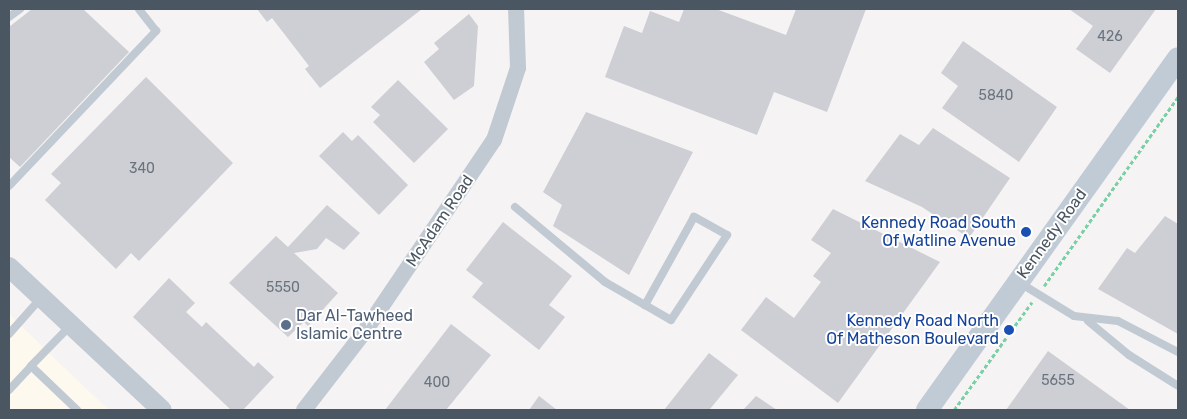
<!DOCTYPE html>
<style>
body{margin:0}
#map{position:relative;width:1187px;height:419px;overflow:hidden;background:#f5f3f3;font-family:Rubik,sans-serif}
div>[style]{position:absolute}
.commercial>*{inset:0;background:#fdf9ef}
.building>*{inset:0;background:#cdcfd5}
.path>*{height:2.5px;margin-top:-1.25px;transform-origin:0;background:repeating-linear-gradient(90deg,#7ad0a6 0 4px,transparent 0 6.5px)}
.service>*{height:8px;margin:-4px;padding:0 4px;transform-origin:4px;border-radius:4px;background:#c1cad2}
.minor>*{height:16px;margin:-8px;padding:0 8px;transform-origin:8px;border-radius:8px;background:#c1cad2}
.tertiary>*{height:20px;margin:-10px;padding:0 10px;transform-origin:10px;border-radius:10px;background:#c1cad2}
.secondary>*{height:22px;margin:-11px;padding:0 11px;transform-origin:11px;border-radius:11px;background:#c1cbd6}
.dots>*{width:14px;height:14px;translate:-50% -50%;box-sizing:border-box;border:2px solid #fff;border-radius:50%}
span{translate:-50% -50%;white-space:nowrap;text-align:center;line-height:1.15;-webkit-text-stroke:4px #fff;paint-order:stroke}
.number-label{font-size:14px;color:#6b747e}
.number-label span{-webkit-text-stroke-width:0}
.street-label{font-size:16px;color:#4a5661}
.transit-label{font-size:16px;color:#164399}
.right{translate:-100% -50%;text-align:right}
.service-label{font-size:16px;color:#4e5e75}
.left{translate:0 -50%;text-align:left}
.frame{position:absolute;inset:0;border:10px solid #4a5661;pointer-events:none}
</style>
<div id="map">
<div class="commercial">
<div style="clip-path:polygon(9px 314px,78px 381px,109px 410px,9px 410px)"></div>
</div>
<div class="building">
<div style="clip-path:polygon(32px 9px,83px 9px,129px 52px,20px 167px,9px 157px,9px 27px)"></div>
<div style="clip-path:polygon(257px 9px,422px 9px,320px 88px,305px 69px,309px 66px,272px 18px,267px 22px)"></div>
<div style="clip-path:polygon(684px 9px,716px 9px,786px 35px,796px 9px,866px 9px,827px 112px,774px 92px,757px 135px,605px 77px,624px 26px,642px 33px,650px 11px,679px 22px)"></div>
<div style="clip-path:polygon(1069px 9px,1156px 9px,1110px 73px,1076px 49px,1093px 26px)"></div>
<div style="clip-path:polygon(469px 14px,478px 26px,474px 86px,454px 100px,424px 62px,439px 49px,434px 43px)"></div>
<div style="clip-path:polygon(963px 41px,1057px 107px,1019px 162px,942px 108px,958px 86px,941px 73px)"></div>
<div style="clip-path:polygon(146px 77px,233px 163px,139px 261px,131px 253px,116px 269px,45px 200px,61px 183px,51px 174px)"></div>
<div style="clip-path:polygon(398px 80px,448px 129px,414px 163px,373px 122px,380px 115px,371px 107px)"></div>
<div style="clip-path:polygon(586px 112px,693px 152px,629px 275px,553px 226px,562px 205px,543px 192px)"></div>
<div style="clip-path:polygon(933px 128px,1010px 178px,969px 238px,922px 207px,865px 181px,900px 134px,919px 145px)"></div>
<div style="clip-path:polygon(343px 132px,352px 141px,358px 135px,408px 185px,379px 215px,319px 156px)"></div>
<div style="clip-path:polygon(327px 205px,360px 233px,344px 250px,326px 238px,317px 249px,294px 253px,338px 293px,308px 326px,304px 322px,288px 337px,229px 283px,276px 236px,288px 247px)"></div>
<div style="clip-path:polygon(833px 209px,940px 262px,838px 403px,741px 330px,766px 297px,794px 318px,821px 282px,813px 276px,831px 253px,811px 240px)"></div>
<div style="clip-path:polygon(1165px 216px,1178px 224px,1178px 334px,1098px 289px,1127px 248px,1135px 253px)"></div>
<div style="clip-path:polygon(503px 222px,572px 276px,549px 305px,565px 317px,539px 350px,472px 297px,483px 283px,466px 270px)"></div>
<div style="clip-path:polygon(169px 278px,195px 303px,186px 312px,202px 327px,206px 322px,254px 367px,258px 362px,274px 377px,243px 410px,231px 410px,133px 317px)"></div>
<div style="clip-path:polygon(451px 324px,491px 355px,446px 410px,385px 410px)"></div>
<div style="clip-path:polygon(1048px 351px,1130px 410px,1006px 410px)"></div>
<div style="clip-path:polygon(709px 353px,738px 375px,710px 409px,664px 410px)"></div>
<div style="clip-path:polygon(539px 396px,557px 410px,529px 410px)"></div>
<div style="clip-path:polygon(756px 396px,777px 410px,743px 410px)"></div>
</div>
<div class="path">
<div style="left:1044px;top:286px;width:232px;rotate:-54.7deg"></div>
<div style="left:954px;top:410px;width:133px;rotate:-54.2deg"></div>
</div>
<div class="service">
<div style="left:9px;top:17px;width:14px;rotate:-36deg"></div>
<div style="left:9px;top:186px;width:214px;rotate:-46.5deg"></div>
<div style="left:156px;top:31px;width:28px;rotate:-128deg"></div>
<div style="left:515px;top:207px;width:117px;rotate:39.8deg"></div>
<div style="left:605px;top:282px;width:46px;rotate:29.9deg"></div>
<div style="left:645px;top:305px;width:30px;rotate:30deg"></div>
<div style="left:671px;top:320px;width:102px;rotate:-56.6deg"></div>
<div style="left:727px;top:235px;width:38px;rotate:-151deg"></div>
<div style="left:694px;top:217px;width:101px;rotate:119.1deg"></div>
<div style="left:1020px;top:283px;width:63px;rotate:31.4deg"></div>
<div style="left:1074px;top:316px;width:44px;rotate:6.5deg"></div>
<div style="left:1118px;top:321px;width:68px;rotate:27.3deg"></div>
<div style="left:1088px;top:321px;width:53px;rotate:39.7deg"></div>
<div style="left:1129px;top:355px;width:58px;rotate:32.3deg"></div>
<div style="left:70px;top:326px;width:56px;rotate:134.3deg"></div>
<div style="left:31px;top:366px;width:64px;rotate:43.7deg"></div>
<div style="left:9px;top:334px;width:47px;rotate:-48.5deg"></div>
<div style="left:9px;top:390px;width:33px;rotate:-47deg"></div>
</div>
<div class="minor">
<div style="left:304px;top:410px;width:100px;rotate:-52.3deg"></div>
<div style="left:365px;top:331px;width:230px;rotate:-56deg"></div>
<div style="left:494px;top:140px;width:76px;rotate:-71.6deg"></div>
<div style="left:518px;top:68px;width:59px;rotate:-91.9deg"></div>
</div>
<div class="tertiary">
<div style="left:9px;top:267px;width:209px;rotate:43.1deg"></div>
</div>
<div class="secondary">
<div style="left:927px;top:410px;width:432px;rotate:-54.5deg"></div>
</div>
<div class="dots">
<div style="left:1026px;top:232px;background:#1a4fb4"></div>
<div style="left:286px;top:325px;background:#5c6f8a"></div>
<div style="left:1009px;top:330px;background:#1a4fb4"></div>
</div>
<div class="number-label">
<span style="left:1110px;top:37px">426</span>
<span style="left:996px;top:96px">5840</span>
<span style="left:142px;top:169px">340</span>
<span style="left:283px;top:288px">5550</span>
<span style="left:1058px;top:381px">5655</span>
<span style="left:437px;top:383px">400</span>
</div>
<div class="street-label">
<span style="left:440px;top:221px;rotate:-56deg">McAdam Road</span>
<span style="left:1052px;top:234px;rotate:-54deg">Kennedy Road</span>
</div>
<div class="transit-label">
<span class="right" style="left:1016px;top:232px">Kennedy Road South<br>Of Watline Avenue</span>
<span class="right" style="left:999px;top:330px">Kennedy Road North<br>Of Matheson Boulevard</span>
</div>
<div class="service-label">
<span class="left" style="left:296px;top:325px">Dar Al-Tawheed<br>Islamic Centre</span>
</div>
<div class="frame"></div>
</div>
